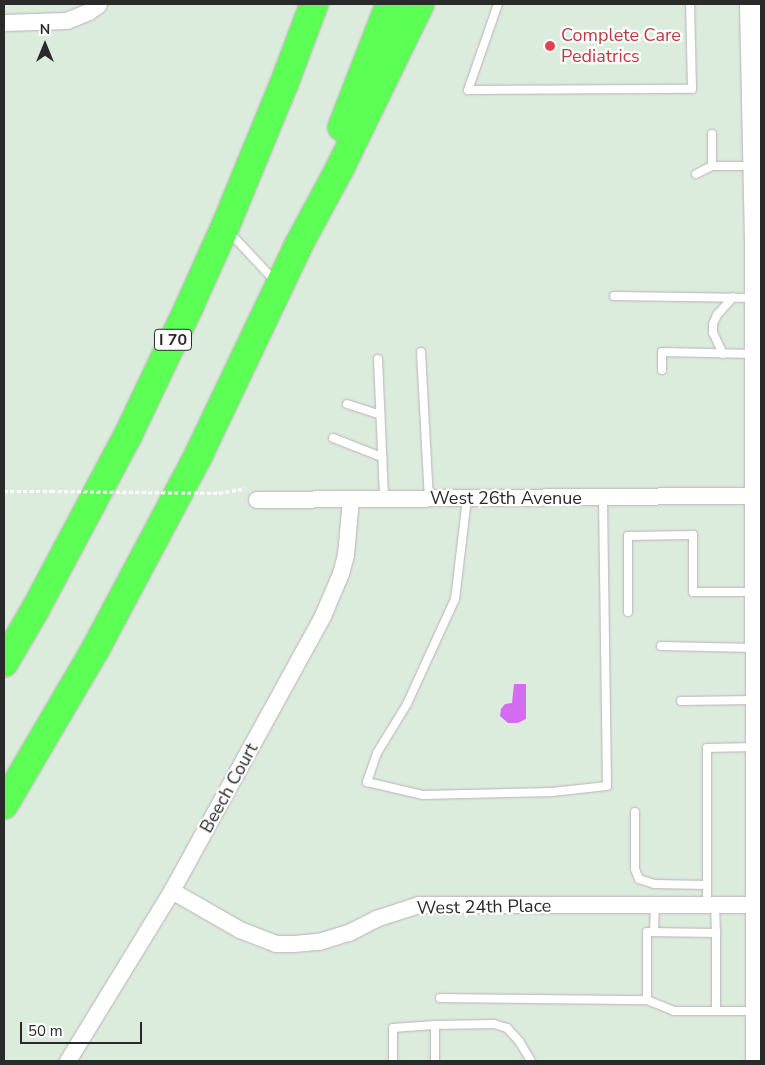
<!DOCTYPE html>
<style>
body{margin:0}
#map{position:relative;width:765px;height:1065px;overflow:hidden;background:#dbecdd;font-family:"Nunito Sans",sans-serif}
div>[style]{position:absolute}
.water>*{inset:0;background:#d46cf1}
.path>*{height:3px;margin-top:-1.5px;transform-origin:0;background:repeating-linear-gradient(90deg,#fff 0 4px,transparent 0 6.5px)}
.roads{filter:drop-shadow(0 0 1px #beb0b9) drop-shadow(0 0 1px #beb0b9)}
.service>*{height:8px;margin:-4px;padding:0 4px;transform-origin:4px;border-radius:4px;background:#fff}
.minor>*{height:16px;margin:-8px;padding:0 8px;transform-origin:8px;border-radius:8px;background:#fff}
.tertiary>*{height:20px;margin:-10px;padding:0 10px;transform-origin:10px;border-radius:10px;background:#fff}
.motorway>*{height:28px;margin:-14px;padding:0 14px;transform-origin:14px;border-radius:14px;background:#5cff54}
.path-bridge>*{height:3px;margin-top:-1.5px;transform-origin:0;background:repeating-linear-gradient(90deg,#fff 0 4px,transparent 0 6.5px)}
.dots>*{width:14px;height:14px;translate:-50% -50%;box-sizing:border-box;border:2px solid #fff;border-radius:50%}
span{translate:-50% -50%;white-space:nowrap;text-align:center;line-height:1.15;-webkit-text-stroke:4.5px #fff;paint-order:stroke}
.shield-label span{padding:1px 4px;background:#fff;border:1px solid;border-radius:4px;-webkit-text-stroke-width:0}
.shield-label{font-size:16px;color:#2a2a2a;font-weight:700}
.health-label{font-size:18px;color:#be3a42}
.left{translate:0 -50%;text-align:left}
.street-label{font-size:18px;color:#2a2a2a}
.frame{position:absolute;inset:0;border:5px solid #2a2a2a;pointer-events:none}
.north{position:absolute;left:20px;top:20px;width:50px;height:50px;-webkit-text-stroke:4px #fff;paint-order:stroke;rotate:0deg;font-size:14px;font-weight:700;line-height:20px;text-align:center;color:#2a2a2a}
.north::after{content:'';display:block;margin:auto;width:18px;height:22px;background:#2a2a2a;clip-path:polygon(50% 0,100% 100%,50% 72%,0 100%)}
.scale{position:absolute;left:20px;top:1022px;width:122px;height:22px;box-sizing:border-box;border:2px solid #2a2a2a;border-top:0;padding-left:6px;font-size:15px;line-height:18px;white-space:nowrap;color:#2a2a2a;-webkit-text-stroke:4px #fff;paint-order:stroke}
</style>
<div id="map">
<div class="water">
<div style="clip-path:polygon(514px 684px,526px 684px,526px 719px,518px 723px,508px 723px,500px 716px,501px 709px,505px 704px,512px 703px)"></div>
</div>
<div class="path">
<div style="left:4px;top:491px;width:47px"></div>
<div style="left:219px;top:493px;width:27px;rotate:-10deg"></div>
</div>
<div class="roads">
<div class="service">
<div style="left:498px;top:4px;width:91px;rotate:109.2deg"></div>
<div style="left:468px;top:90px;width:224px;rotate:-0.3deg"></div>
<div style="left:692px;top:89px;width:85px;rotate:-91.3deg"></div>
<div style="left:712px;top:166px;width:41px"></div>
<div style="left:696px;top:174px;width:18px;rotate:-27deg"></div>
<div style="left:712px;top:166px;width:32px;rotate:-90deg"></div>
<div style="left:229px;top:232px;width:69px;rotate:46.8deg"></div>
<div style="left:614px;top:296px;width:140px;rotate:0.8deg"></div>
<div style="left:421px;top:352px;width:147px;rotate:86.9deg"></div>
<div style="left:723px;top:354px;width:23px;rotate:-115deg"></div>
<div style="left:713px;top:333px;width:9px;rotate:-90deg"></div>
<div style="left:713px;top:324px;width:10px;rotate:-66deg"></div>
<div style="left:717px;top:315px;width:24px;rotate:-48deg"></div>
<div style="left:378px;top:359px;width:140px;rotate:87.5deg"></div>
<div style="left:662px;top:370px;width:18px;rotate:-90deg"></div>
<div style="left:662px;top:352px;width:92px;rotate:1.2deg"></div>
<div style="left:347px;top:404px;width:35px;rotate:18deg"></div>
<div style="left:333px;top:438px;width:53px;rotate:21.2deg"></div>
<div style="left:467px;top:499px;width:101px;rotate:96.8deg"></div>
<div style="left:455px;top:599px;width:115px;rotate:114.6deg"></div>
<div style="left:407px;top:704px;width:57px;rotate:121.5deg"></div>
<div style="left:377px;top:753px;width:31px;rotate:109deg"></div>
<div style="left:367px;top:782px;width:57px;rotate:13.1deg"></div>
<div style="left:423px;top:795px;width:129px;rotate:-1.3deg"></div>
<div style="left:552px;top:792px;width:55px;rotate:-6.2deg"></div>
<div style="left:607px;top:786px;width:289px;rotate:-90.8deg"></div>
<div style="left:628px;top:612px;width:76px;rotate:-90deg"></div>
<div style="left:628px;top:536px;width:65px;rotate:-0.9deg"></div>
<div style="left:693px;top:535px;width:57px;rotate:90deg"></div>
<div style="left:693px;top:592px;width:61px"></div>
<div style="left:661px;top:646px;width:93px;rotate:1.2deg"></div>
<div style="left:681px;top:701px;width:73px;rotate:-0.8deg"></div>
<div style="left:635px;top:812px;width:57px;rotate:90deg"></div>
<div style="left:635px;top:869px;width:11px;rotate:68deg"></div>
<div style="left:639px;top:879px;width:16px;rotate:18deg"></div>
<div style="left:654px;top:884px;width:53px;rotate:1.1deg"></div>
<div style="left:707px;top:905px;width:157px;rotate:-90deg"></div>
<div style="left:707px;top:748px;width:47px;rotate:-1.2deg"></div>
<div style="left:715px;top:905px;width:28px;rotate:88deg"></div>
<div style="left:654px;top:932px;width:27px;rotate:-88deg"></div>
<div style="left:440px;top:998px;width:207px;rotate:0.6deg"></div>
<div style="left:647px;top:1000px;width:68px;rotate:-90deg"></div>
<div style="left:647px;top:932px;width:69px;rotate:0.8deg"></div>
<div style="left:716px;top:933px;width:78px;rotate:90deg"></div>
<div style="left:716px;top:1011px;width:39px"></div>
<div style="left:647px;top:1000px;width:29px;rotate:22deg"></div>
<div style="left:674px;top:1011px;width:42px"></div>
<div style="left:393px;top:1061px;width:33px;rotate:-90deg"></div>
<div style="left:393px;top:1028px;width:42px;rotate:-4.1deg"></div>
<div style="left:435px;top:1061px;width:36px;rotate:-90deg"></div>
<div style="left:435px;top:1025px;width:59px;rotate:-1deg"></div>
<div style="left:494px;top:1024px;width:14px;rotate:17deg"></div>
<div style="left:507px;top:1028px;width:18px;rotate:47deg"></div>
<div style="left:519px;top:1041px;width:23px;rotate:59deg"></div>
</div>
<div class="minor">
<div style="left:4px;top:23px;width:63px;rotate:-1.8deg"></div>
<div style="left:67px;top:21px;width:24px;rotate:-22deg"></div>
<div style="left:89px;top:12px;width:12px;rotate:-35deg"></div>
<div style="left:257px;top:500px;width:499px;rotate:-0.5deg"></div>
<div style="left:172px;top:891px;width:78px;rotate:29.8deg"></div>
<div style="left:240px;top:930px;width:39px;rotate:21deg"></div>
<div style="left:276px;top:944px;width:18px"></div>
<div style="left:294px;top:944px;width:25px;rotate:-5deg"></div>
<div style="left:319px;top:942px;width:31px;rotate:-17deg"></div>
<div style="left:349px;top:933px;width:30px;rotate:-27deg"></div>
<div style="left:376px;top:919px;width:45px;rotate:-18deg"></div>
<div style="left:419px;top:905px;width:337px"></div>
<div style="left:68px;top:1061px;width:199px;rotate:-58.5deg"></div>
<div style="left:172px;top:891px;width:314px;rotate:-61.2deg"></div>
<div style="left:323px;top:616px;width:46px;rotate:-66.8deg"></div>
<div style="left:341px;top:574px;width:20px;rotate:-75deg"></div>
<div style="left:346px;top:555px;width:56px;rotate:-84.9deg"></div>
</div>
<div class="tertiary">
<div style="left:750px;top:4px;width:234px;rotate:88.8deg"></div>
<div style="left:755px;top:238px;width:823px;rotate:89.93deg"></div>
</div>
<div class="motorway">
<div style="left:342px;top:127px;width:132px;rotate:-68.7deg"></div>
<div style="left:4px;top:663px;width:61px;rotate:-59.7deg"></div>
<div style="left:35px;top:610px;width:200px;rotate:-62deg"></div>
<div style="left:129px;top:433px;width:140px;rotate:-64.5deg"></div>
<div style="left:189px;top:307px;width:88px;rotate:-65.8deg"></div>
<div style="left:225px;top:227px;width:155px;rotate:-67.6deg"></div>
<div style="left:284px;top:84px;width:85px;rotate:-69.4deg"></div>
<div style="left:4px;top:805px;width:180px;rotate:-59.6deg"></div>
<div style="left:95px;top:650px;width:222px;rotate:-62deg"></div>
<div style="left:199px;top:454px;width:230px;rotate:-64.5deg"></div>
<div style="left:298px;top:246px;width:89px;rotate:-61.7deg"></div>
<div style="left:340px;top:168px;width:182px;rotate:-64deg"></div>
</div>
</div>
<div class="path-bridge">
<div style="left:51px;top:491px;width:168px;rotate:0.7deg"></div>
</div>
<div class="dots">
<div style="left:550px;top:46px;background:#e0444e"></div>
</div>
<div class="shield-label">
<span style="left:173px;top:340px">I 70</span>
</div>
<div class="health-label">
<span class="left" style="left:561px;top:46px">Complete Care<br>Pediatrics</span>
</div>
<div class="street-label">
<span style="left:506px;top:498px">West 26th Avenue</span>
<span style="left:229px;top:788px;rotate:-61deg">Beech Court</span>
<span style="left:484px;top:907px;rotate:-1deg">West 24th Place</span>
</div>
<div class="frame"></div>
<div class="north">N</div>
<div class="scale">50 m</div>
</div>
